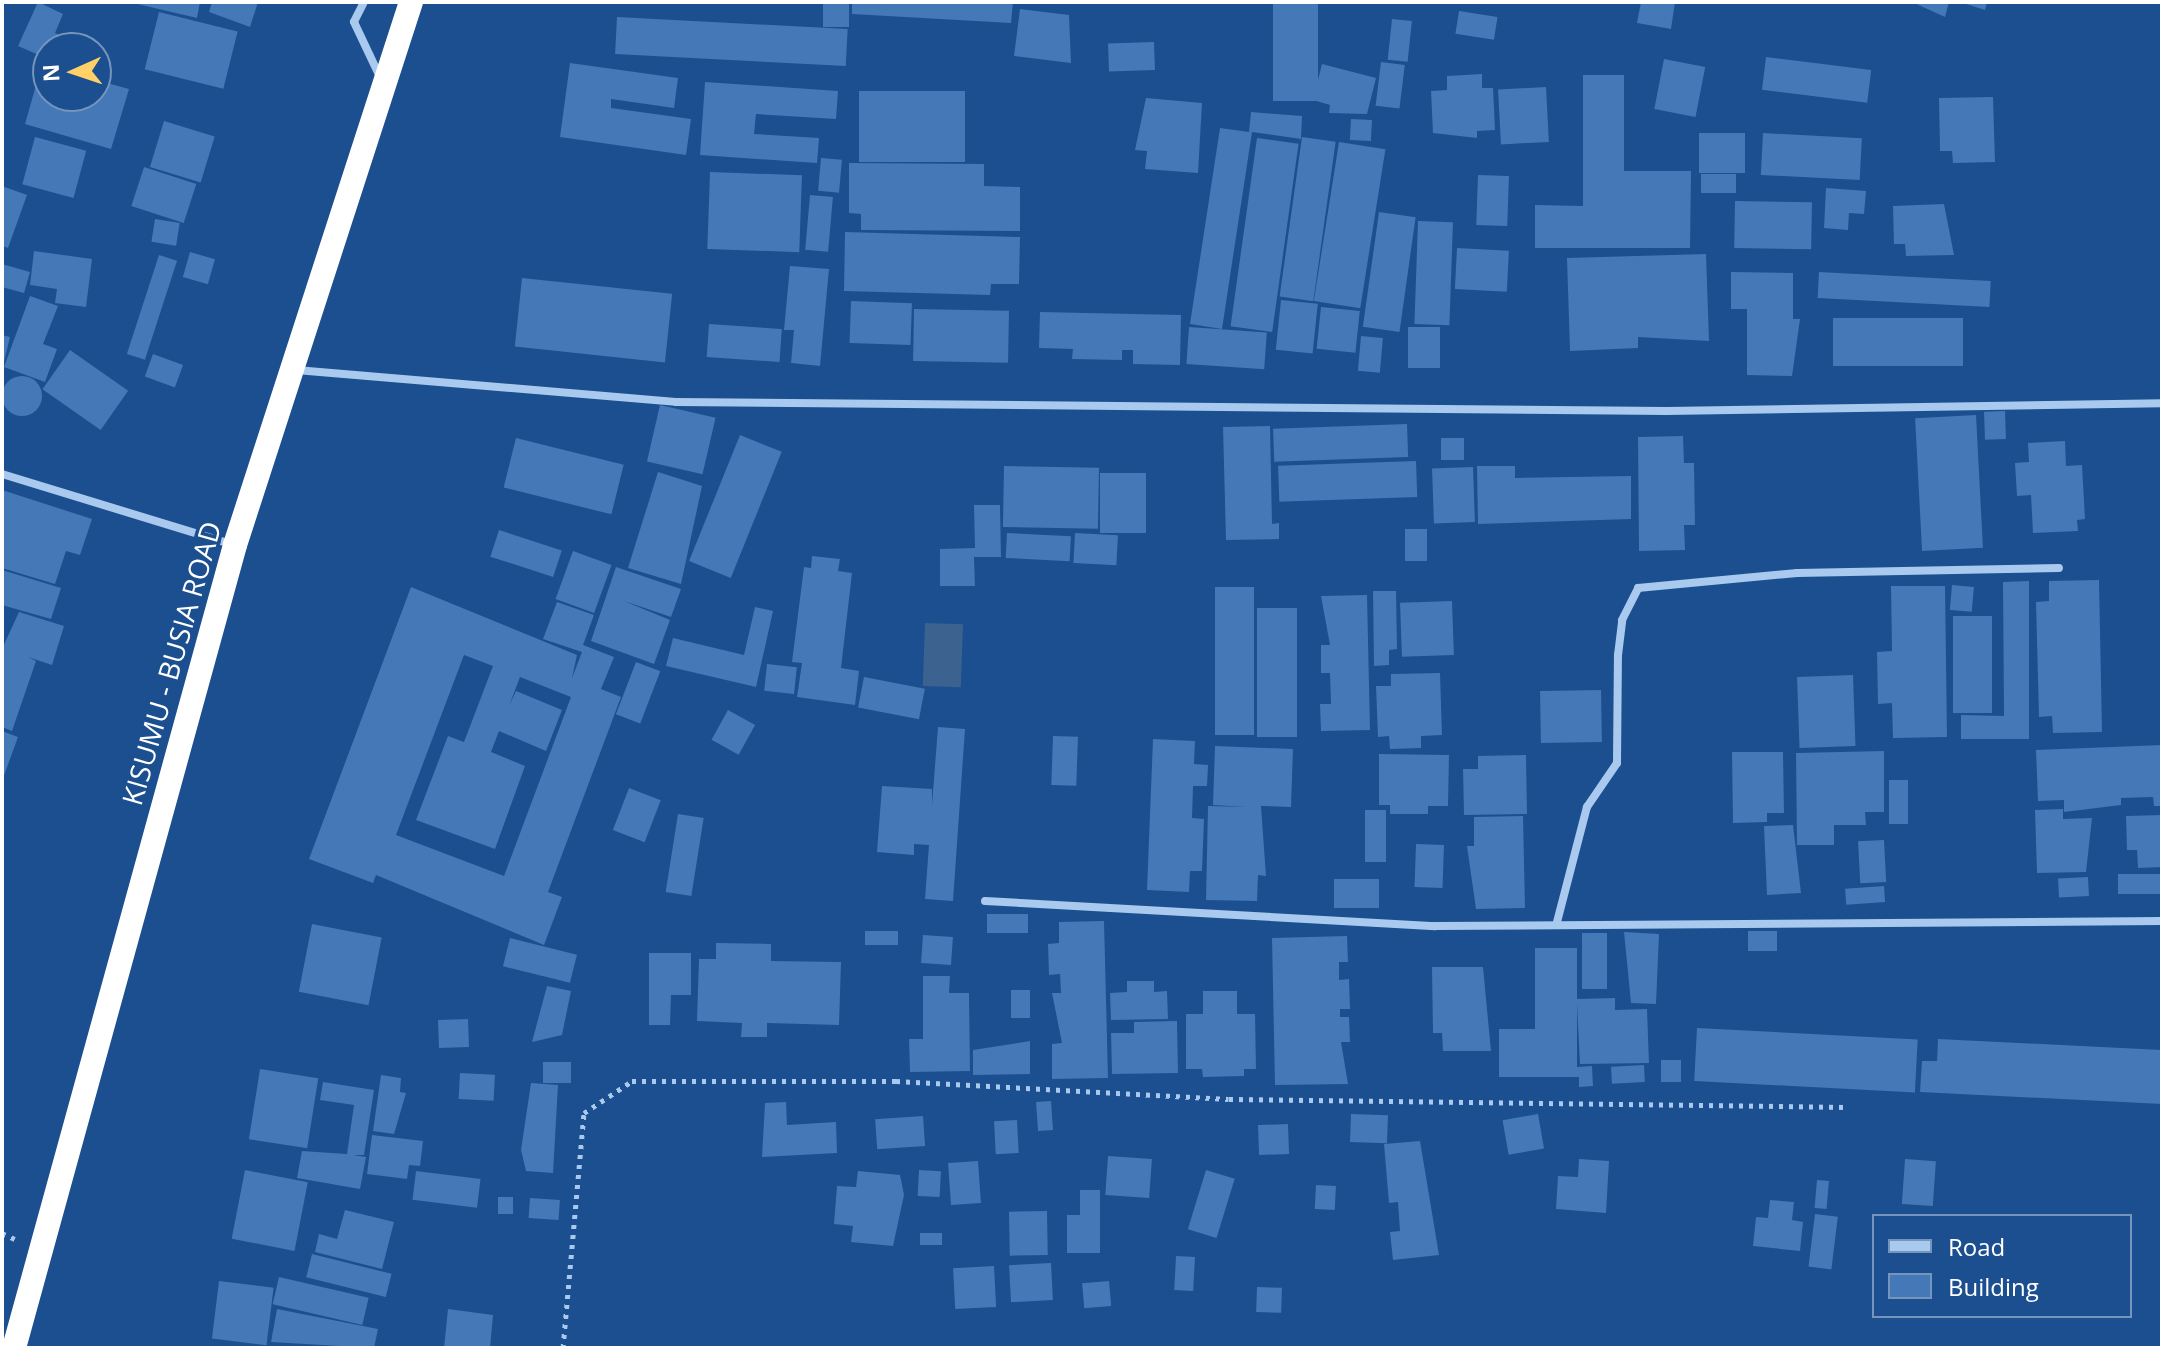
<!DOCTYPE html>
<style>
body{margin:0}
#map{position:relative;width:2164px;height:1350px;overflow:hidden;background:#1b4f8f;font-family:"Open Sans",sans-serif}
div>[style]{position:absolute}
.water>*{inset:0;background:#3c6290;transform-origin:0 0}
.building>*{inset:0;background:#4478b7;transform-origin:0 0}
.round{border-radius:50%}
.path>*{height:5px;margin-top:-2.5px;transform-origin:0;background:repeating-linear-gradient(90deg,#a9c9ee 0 4px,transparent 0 10px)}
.street>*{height:8px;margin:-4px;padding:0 4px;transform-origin:4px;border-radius:4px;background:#a9c9ee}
.highway>*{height:24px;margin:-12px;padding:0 12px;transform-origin:12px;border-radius:12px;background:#fff}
span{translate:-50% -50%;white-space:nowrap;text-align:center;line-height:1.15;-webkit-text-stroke:7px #1b4f8f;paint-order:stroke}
.street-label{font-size:28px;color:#fff}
.frame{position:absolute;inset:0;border:4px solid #fff;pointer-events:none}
.legend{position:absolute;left:1872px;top:1214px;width:260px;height:104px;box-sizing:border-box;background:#1b4f8f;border:2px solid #7695bc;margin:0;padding:10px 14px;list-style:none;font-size:24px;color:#fff}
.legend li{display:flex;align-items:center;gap:16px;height:40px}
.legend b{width:40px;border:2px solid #7695bc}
.north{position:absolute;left:32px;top:32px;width:80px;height:80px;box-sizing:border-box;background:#1b4f8f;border:2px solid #7695bc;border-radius:50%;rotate:267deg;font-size:22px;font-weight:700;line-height:32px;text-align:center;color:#fff}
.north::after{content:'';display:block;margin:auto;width:28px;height:36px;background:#ffd166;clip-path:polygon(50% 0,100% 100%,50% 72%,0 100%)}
</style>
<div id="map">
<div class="water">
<div style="left:925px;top:623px;width:38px;height:63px;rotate:2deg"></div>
</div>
<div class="building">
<div style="clip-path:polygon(38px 2px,63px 14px,55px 33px,64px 37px,58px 48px,48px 48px,48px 59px,18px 46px)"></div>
<div style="clip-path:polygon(129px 2px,200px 2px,197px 18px)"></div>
<div style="clip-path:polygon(212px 2px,258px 2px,250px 27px,209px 12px)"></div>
<div style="left:823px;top:2px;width:26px;height:25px"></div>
<div style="clip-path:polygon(852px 2px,1013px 2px,1011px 23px,852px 14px)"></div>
<div style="left:1273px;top:2px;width:45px;height:99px"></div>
<div style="clip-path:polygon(1641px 2px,1675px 2px,1671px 29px,1637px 23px)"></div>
<div style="clip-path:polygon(1912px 2px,1949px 2px,1945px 17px)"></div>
<div style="clip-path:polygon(1960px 2px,1987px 2px,1985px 10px)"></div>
<div style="clip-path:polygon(1020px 9px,1069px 15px,1071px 63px,1014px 56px)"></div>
<div style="left:1459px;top:11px;width:39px;height:23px;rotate:9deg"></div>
<div style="left:159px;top:12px;width:81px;height:59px;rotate:14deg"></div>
<div style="left:617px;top:17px;width:231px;height:37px;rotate:3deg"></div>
<div style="left:1392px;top:19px;width:20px;height:41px;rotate:6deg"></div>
<div style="left:1154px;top:42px;width:28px;height:46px;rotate:88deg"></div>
<div style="left:1766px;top:57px;width:106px;height:33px;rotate:7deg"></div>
<div style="left:1664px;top:59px;width:42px;height:51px;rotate:11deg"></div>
<div style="left:1381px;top:62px;width:24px;height:44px;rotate:7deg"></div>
<div style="clip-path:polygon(570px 63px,678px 78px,674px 108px,611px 99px,611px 108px,691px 119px,686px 155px,560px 137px)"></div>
<div style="clip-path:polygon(42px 64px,48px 66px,48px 96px,96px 96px,96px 80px,129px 89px,111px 149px,25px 124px)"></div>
<div style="clip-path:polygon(1322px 64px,1376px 78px,1367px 114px,1329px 113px,1330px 105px,1313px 100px)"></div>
<div style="clip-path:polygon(1482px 74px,1482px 88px,1493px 88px,1495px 130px,1477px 131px,1477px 138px,1433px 133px,1431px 91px,1447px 90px,1447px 76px)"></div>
<div style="clip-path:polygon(1583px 75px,1624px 75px,1624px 171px,1691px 171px,1690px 248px,1535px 248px,1535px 205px,1583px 206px)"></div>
<div style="clip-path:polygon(705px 82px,838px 91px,836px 119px,756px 114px,754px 134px,819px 138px,817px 163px,700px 155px)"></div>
<div style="left:1546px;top:87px;width:55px;height:48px;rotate:87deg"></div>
<div style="left:859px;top:91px;width:106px;height:71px"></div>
<div style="clip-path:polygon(1993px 97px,1995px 162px,1953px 163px,1952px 151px,1940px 151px,1939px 98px)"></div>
<div style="clip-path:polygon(1146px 98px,1202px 103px,1198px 173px,1145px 169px,1147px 151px,1135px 150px)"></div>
<div style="clip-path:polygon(1251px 112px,1302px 116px,1301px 139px,1252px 132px,1222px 329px,1190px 324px,1220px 128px,1249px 132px)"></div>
<div style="left:1351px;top:119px;width:21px;height:21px;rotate:3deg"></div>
<div style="left:164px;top:121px;width:53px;height:48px;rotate:17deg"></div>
<div style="left:1699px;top:133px;width:46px;height:40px"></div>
<div style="left:1763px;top:133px;width:99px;height:42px;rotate:3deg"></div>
<div style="left:35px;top:137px;width:53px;height:49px;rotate:15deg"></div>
<div style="left:1302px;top:137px;width:34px;height:161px;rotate:8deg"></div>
<div style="left:1257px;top:138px;width:42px;height:190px;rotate:8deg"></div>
<div style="left:1339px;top:142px;width:47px;height:161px;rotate:9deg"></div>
<div style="left:821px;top:158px;width:21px;height:33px;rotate:5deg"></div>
<div style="clip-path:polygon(849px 163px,984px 164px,984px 186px,1020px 187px,1020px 231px,861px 230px,861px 214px,849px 213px)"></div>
<div style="left:144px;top:167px;width:55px;height:41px;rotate:18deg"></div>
<div style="left:710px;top:172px;width:92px;height:77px;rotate:2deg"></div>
<div style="left:1701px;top:174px;width:35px;height:19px"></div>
<div style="left:1478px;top:175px;width:31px;height:50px;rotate:2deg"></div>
<div style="clip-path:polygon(2px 186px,27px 195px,8px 248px,2px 246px)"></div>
<div style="clip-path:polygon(1826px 188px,1866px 191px,1864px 214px,1849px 213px,1848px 230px,1824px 228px)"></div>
<div style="left:810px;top:195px;width:23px;height:55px;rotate:5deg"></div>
<div style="left:1735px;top:201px;width:77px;height:47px;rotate:1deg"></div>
<div style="clip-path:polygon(1944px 204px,1954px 255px,1906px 256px,1905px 244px,1894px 244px,1893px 206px)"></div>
<div style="left:1379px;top:212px;width:37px;height:116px;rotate:8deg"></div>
<div style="left:155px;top:219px;width:25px;height:23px;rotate:9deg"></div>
<div style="left:1418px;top:221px;width:35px;height:103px;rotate:2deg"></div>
<div style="clip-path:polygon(845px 232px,1020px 237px,1019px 284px,991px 284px,990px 295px,844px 291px)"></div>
<div style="left:1457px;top:248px;width:52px;height:41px;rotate:3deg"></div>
<div style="clip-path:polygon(34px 251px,92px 259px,86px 307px,55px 303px,57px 289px,30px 285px)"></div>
<div style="left:190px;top:252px;width:26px;height:26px;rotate:16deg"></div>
<div style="clip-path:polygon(1706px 254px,1709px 341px,1638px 337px,1638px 348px,1570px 351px,1567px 258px)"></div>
<div style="left:159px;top:255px;width:19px;height:104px;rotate:18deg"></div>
<div style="clip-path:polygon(2px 264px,30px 272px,24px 293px,2px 287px)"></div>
<div style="clip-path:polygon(790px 266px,829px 269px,820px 366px,791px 363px,794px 330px,784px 330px)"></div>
<div style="clip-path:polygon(1731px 272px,1793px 273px,1793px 319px,1800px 319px,1792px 376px,1747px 375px,1747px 309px,1731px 309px)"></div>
<div style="left:1819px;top:272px;width:172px;height:26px;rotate:3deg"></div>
<div style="left:522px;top:278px;width:151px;height:69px;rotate:6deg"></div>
<div style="clip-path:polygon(30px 296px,58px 306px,43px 344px,57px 349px,45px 382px,4px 367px)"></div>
<div style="left:1281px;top:300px;width:37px;height:50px;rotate:6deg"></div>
<div style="left:851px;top:301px;width:61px;height:42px;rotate:2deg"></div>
<div style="left:1321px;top:307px;width:39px;height:42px;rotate:6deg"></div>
<div style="left:914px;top:309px;width:95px;height:52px;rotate:1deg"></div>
<div style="clip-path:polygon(1040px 312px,1181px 315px,1180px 365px,1133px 364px,1133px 350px,1122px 350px,1122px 360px,1072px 359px,1073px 349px,1039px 348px)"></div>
<div style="left:1833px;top:318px;width:130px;height:48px"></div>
<div style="left:709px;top:324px;width:73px;height:33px;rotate:4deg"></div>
<div style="left:1189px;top:327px;width:78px;height:37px;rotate:4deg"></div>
<div style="left:1408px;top:327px;width:32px;height:41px"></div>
<div style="clip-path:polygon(2px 335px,10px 337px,3px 366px,2px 366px)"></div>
<div style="left:1361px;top:336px;width:22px;height:35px;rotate:5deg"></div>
<div style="left:70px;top:350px;width:71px;height:48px;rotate:35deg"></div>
<div style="left:153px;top:354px;width:32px;height:24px;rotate:20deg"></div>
<div class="round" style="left:2px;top:376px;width:40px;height:40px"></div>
<div style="left:660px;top:405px;width:57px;height:58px;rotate:13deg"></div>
<div style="left:2005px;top:411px;width:28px;height:21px;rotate:88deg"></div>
<div style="left:1976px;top:415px;width:133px;height:61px;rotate:87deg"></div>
<div style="left:1407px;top:424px;width:33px;height:134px;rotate:88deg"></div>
<div style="clip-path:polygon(1270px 426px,1272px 524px,1279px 523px,1279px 539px,1226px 540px,1223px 427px)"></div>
<div style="left:740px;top:435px;width:45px;height:136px;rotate:22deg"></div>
<div style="clip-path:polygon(1683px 436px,1684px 463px,1694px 463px,1695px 525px,1684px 525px,1685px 550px,1639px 551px,1638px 437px)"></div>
<div style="left:516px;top:438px;width:111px;height:51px;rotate:14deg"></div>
<div style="left:1441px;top:438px;width:23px;height:22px"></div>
<div style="clip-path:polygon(2065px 441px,2066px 466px,2082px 465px,2085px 519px,2077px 520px,2078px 531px,2033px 533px,2031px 495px,2017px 496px,2015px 463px,2029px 462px,2028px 443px)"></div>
<div style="left:1416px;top:461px;width:36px;height:138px;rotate:88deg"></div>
<div style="left:1004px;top:466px;width:95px;height:61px;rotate:1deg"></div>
<div style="clip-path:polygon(1477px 466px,1515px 466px,1515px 478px,1631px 476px,1631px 519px,1478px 524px)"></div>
<div style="left:1473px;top:467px;width:55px;height:41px;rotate:88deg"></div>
<div style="clip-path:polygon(658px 472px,702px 486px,681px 584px,628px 568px)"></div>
<div style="left:1100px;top:473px;width:46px;height:60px"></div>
<div style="clip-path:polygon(2px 490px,92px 519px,80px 555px,66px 551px,55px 584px,2px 568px)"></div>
<div style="clip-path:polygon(974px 505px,1000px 505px,1001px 557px,974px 557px,975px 586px,940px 586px,940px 549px,975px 548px)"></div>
<div style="left:1405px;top:529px;width:22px;height:32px"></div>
<div style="left:499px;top:530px;width:66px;height:28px;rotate:18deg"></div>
<div style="left:1007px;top:533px;width:64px;height:25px;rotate:3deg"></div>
<div style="left:1075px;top:533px;width:43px;height:30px;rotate:3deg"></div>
<div style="left:573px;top:551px;width:41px;height:51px;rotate:20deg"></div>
<div style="clip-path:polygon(812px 556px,840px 559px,838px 571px,852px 573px,841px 668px,859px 671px,855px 705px,797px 697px,802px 663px,792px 662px,804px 567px,811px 568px)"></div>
<div style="clip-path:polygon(616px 567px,681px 589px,671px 617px,624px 601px,670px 620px,654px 664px,591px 641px)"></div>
<div style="clip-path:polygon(2px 570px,61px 588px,51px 619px,2px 605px)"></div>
<div style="clip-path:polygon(2099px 580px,2102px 732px,2053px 733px,2052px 716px,2039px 717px,2036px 602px,2049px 601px,2049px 581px)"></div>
<div style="clip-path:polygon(2029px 581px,2029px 739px,1961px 739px,1961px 715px,2004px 716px,2003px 582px)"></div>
<div style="left:1952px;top:585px;width:22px;height:25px;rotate:5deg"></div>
<div style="clip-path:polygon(1891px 586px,1945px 586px,1947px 737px,1893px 738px,1892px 703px,1878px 704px,1877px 652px,1892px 651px)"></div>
<div style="clip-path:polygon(evenodd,411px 587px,577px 655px,572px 678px,582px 652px,543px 639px,557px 602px,594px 615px,583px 645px,614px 657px,601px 689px,621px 697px,548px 892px,562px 897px,544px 945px,376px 875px,373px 883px,309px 859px,411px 587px,464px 655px,493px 666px,464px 742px,448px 736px,416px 820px,495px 849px,525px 766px,491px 752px,499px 731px,546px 751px,562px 710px,516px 691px,509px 706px,520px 677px,571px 697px,504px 876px,396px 835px,464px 655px)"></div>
<div style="left:1215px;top:587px;width:39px;height:148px"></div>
<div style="clip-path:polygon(1373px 591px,1396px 591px,1397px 649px,1389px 650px,1389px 665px,1374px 666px)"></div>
<div style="clip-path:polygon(1367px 595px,1370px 730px,1321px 731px,1320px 704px,1331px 704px,1330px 673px,1321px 673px,1321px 645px,1330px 645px,1321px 596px)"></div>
<div style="left:1452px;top:601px;width:54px;height:52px;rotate:88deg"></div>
<div style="clip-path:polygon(755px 607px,773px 611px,756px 687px,666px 666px,673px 638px,744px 655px)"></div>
<div style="left:1257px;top:608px;width:40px;height:129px"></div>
<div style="clip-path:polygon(19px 612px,64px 626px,52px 665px,28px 657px,36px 661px,12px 731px,2px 727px,2px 649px)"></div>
<div style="left:1992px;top:616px;width:97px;height:39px;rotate:90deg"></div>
<div style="left:636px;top:662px;width:26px;height:56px;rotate:21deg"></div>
<div style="left:767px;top:664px;width:30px;height:27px;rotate:6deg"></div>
<div style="clip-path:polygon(1440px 673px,1442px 735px,1421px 736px,1421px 748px,1390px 749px,1389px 736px,1378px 737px,1376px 686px,1391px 686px,1391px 674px)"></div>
<div style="left:1853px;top:675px;width:71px;height:56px;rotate:88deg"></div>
<div style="left:864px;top:677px;width:62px;height:31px;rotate:11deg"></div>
<div style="left:1601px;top:690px;width:52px;height:61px;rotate:89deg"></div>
<div style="left:728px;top:710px;width:31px;height:34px;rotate:29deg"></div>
<div style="clip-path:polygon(938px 727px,965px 729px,953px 901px,925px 899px,929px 845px,914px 844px,914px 855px,877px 852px,882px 786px,932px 789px,932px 805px)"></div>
<div style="clip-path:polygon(2px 731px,18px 737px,2px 781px)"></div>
<div style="left:1053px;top:736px;width:25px;height:49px;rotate:2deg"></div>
<div style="clip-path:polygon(1153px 739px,1195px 741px,1194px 764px,1208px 765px,1207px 786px,1193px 786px,1192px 818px,1204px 819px,1202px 871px,1190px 871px,1189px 892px,1147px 890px)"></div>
<div style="clip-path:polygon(2162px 745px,2162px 806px,2154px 806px,2153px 797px,2121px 798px,2121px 805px,2064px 812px,2064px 800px,2038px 801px,2036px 750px)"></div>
<div style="clip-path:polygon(1215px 746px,1293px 749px,1291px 807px,1261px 806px,1266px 876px,1258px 875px,1257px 901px,1206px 900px,1208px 806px,1247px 807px,1213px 805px)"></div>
<div style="clip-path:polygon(1884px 751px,1884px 812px,1865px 812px,1866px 825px,1834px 825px,1834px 845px,1797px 845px,1796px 753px)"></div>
<div style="clip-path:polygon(1732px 752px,1783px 752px,1784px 813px,1767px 813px,1767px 822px,1733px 823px)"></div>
<div style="clip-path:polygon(1379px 754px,1449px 755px,1448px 806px,1428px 806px,1428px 814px,1390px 814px,1390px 805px,1379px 805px)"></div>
<div style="clip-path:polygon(1526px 755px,1527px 814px,1464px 815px,1463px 769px,1478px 769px,1478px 756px)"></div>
<div style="left:1889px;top:780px;width:19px;height:44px"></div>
<div style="left:629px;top:788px;width:34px;height:45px;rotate:21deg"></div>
<div style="clip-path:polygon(2063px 809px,2063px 819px,2092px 818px,2086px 872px,2037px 873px,2035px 810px)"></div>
<div style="left:1386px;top:810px;width:52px;height:21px;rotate:90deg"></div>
<div style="left:678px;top:814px;width:26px;height:79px;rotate:9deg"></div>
<div style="clip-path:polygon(2162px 815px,2162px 867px,2138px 868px,2137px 850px,2127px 850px,2126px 816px)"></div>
<div style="clip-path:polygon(1523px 816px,1525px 908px,1476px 909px,1467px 846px,1474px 846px,1474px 817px)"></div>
<div style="clip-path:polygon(1793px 825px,1801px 893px,1767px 895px,1764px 826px)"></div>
<div style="left:1884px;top:840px;width:42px;height:26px;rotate:87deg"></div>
<div style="left:1416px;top:844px;width:28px;height:43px;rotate:2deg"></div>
<div style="left:2162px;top:874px;width:20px;height:44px;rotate:90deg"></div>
<div style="left:2088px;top:877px;width:19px;height:30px;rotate:87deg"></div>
<div style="left:1379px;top:879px;width:29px;height:45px;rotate:90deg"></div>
<div style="left:1884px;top:886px;width:16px;height:39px;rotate:86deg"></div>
<div style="left:987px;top:914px;width:41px;height:19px"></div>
<div style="clip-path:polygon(1104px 921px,1108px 1078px,1052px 1079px,1052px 1044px,1062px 1043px,1052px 993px,1061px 993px,1060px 974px,1049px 975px,1048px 944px,1059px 943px,1059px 922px)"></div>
<div style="left:312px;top:924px;width:71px;height:69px;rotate:11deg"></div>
<div style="left:865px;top:931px;width:33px;height:14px"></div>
<div style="left:1777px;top:931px;width:20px;height:29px;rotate:90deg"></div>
<div style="clip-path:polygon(1624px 932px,1659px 934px,1656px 1004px,1631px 1003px)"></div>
<div style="left:1582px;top:933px;width:25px;height:56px"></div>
<div style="left:923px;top:935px;width:30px;height:28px;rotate:4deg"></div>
<div style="clip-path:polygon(1347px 936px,1348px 962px,1339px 962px,1339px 980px,1349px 979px,1350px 1009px,1340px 1009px,1340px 1017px,1349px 1017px,1350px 1042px,1341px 1042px,1348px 1084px,1275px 1085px,1272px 938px)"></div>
<div style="left:510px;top:938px;width:69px;height:29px;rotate:14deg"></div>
<div style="clip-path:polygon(716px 943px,771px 944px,771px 961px,841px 962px,839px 1025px,767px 1023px,767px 1037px,741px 1037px,742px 1023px,697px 1021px,699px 959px,716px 959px)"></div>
<div style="clip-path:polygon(1535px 948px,1577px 948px,1577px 999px,1615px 998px,1615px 1010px,1647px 1009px,1649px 1063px,1580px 1064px,1577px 1004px,1577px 1067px,1592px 1066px,1593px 1086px,1579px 1087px,1579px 1077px,1499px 1077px,1499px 1029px,1535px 1029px)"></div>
<div style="clip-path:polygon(649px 953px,691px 953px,691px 995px,671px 995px,670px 1025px,649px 1025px)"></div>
<div style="clip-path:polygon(1432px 967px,1483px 967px,1491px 1051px,1443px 1051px,1442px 1033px,1433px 1033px)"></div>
<div style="clip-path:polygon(923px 976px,950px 976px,949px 993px,969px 993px,970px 1071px,910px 1072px,909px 1039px,923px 1039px)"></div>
<div style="clip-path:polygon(1127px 981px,1154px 981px,1154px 992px,1167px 991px,1168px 1019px,1111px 1020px,1110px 993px,1127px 992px)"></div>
<div style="clip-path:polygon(547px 986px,571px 991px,562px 1035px,532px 1042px)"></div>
<div style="left:1011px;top:990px;width:19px;height:28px"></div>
<div style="clip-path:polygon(1203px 991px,1237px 991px,1237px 1014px,1255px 1014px,1256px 1069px,1244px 1069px,1244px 1076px,1203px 1077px,1202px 1069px,1186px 1069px,1186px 1014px,1203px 1014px)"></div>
<div style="left:468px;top:1019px;width:28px;height:30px;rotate:88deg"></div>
<div style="clip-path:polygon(1177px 1021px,1178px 1073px,1112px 1074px,1111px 1033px,1134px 1033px,1134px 1022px)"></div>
<div style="left:1697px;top:1028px;width:221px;height:53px;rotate:3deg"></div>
<div style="clip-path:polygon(1938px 1039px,2162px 1050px,2162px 1104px,1920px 1092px,1922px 1061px,1937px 1061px)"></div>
<div style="clip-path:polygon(1030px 1041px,1030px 1074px,973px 1075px,973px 1050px)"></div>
<div style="left:1661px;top:1060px;width:20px;height:22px"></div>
<div style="left:543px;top:1062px;width:28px;height:21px"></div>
<div style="left:1644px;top:1065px;width:17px;height:33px;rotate:87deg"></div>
<div style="left:260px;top:1069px;width:59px;height:71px;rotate:9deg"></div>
<div style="left:460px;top:1073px;width:35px;height:26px;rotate:3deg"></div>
<div style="clip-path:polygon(381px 1075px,401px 1078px,400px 1092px,406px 1093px,394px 1134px,373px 1131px)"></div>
<div style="clip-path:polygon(323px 1082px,374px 1090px,364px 1155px,353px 1155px,366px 1157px,360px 1189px,297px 1178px,302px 1151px,347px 1154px,354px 1105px,320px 1100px)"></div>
<div style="clip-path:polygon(531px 1083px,558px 1085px,553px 1173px,526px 1171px,521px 1150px)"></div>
<div style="left:1051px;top:1101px;width:29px;height:15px;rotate:86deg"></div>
<div style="clip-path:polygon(786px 1102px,787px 1125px,836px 1122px,837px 1153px,762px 1157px,765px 1103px)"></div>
<div style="left:1351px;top:1114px;width:37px;height:28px;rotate:2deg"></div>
<div style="left:1538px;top:1114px;width:35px;height:36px;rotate:80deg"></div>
<div style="left:923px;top:1116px;width:30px;height:48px;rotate:86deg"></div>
<div style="left:1017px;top:1120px;width:33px;height:23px;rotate:87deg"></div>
<div style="left:1288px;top:1124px;width:30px;height:30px;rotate:88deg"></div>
<div style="clip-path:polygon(372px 1135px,423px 1141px,420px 1166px,409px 1165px,407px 1179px,367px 1174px)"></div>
<div style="clip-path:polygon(1420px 1141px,1439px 1255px,1393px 1260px,1390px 1232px,1400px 1231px,1398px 1202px,1389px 1203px,1384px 1144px)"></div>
<div style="left:1108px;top:1156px;width:44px;height:39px;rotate:4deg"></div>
<div style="clip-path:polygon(1579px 1159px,1609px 1161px,1606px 1213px,1556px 1209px,1558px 1176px,1578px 1177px)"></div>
<div style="left:1905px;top:1159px;width:31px;height:45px;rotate:4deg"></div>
<div style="left:978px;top:1161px;width:42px;height:30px;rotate:86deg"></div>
<div style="left:245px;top:1170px;width:64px;height:70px;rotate:11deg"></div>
<div style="left:919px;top:1170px;width:22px;height:26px;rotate:3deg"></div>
<div style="left:1206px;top:1170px;width:30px;height:62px;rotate:17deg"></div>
<div style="left:416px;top:1171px;width:65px;height:29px;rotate:7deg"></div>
<div style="clip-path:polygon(858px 1171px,900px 1175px,904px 1195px,893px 1246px,851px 1242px,853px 1226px,834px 1224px,837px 1186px,856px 1187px)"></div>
<div style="left:1817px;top:1180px;width:12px;height:28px;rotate:5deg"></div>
<div style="left:1316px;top:1185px;width:20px;height:24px;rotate:3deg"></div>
<div style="clip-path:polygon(1080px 1190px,1100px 1190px,1100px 1253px,1067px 1253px,1067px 1215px,1080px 1215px)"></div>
<div style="left:498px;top:1197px;width:15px;height:17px"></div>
<div style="left:530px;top:1198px;width:30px;height:20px;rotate:4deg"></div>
<div style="clip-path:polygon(1770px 1200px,1794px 1202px,1792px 1220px,1803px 1222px,1800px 1251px,1753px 1246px,1756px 1217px,1768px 1218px)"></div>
<div style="clip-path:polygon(345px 1210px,394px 1222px,382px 1269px,315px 1252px,319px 1234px,337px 1239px)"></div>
<div style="left:1047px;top:1211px;width:44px;height:38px;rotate:89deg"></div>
<div style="left:1815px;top:1214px;width:23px;height:53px;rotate:7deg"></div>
<div style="left:920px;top:1233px;width:22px;height:12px"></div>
<div style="left:312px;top:1254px;width:82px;height:24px;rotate:14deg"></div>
<div style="left:1176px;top:1256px;width:19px;height:34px;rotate:3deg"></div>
<div style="left:1051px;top:1263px;width:37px;height:42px;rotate:87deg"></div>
<div style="left:994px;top:1266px;width:41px;height:41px;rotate:87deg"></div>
<div style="left:279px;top:1277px;width:92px;height:28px;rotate:13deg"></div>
<div style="left:219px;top:1281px;width:55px;height:58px;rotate:7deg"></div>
<div style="left:1109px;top:1281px;width:25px;height:27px;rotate:85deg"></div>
<div style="left:1257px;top:1287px;width:25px;height:25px;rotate:2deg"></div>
<div style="clip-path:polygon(277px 1309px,378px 1329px,374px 1348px,271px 1342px)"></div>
<div style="clip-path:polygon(448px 1309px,493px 1315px,490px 1348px,444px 1348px)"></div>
</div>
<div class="path">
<div style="left:2px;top:1233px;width:14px;rotate:25deg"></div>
<div style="left:563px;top:1348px;width:236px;rotate:-84.9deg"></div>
<div style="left:584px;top:1113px;width:58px;rotate:-33.7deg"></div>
<div style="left:632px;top:1081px;width:264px"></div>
<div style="left:896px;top:1081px;width:333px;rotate:3.1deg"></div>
<div style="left:1229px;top:1099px;width:616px;rotate:0.74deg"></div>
</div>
<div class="street">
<div style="left:364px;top:2px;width:22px;rotate:117deg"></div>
<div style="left:354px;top:22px;width:61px;rotate:64.7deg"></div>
<div style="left:296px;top:370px;width:381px;rotate:4.8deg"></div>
<div style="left:676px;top:402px;width:991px;rotate:0.52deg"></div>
<div style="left:1667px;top:411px;width:495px;rotate:-0.9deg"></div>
<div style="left:2px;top:474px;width:239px;rotate:17deg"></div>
<div style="left:985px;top:901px;width:451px;rotate:3.2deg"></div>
<div style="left:1435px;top:926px;width:727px;rotate:-0.39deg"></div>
<div style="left:1557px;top:922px;width:119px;rotate:-75.4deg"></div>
<div style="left:1587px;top:807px;width:53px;rotate:-55.7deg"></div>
<div style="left:1617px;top:763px;width:108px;rotate:-89.5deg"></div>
<div style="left:1618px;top:655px;width:35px;rotate:-83deg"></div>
<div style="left:1622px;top:620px;width:36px;rotate:-63deg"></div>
<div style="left:1638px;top:588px;width:160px;rotate:-5.4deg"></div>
<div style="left:1797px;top:573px;width:262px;rotate:-1.1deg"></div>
</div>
<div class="highway">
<div style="left:14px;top:1348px;width:833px;rotate:-74.61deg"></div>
<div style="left:235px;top:545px;width:571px;rotate:-72.04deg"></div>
</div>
<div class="street-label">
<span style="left:171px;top:663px;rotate:-74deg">KISUMU - BUSIA ROAD</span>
</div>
<div class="frame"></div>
<ul class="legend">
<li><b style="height:10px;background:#a9c9ee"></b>Road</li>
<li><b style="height:22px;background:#4478b7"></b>Building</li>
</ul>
<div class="north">N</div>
</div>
